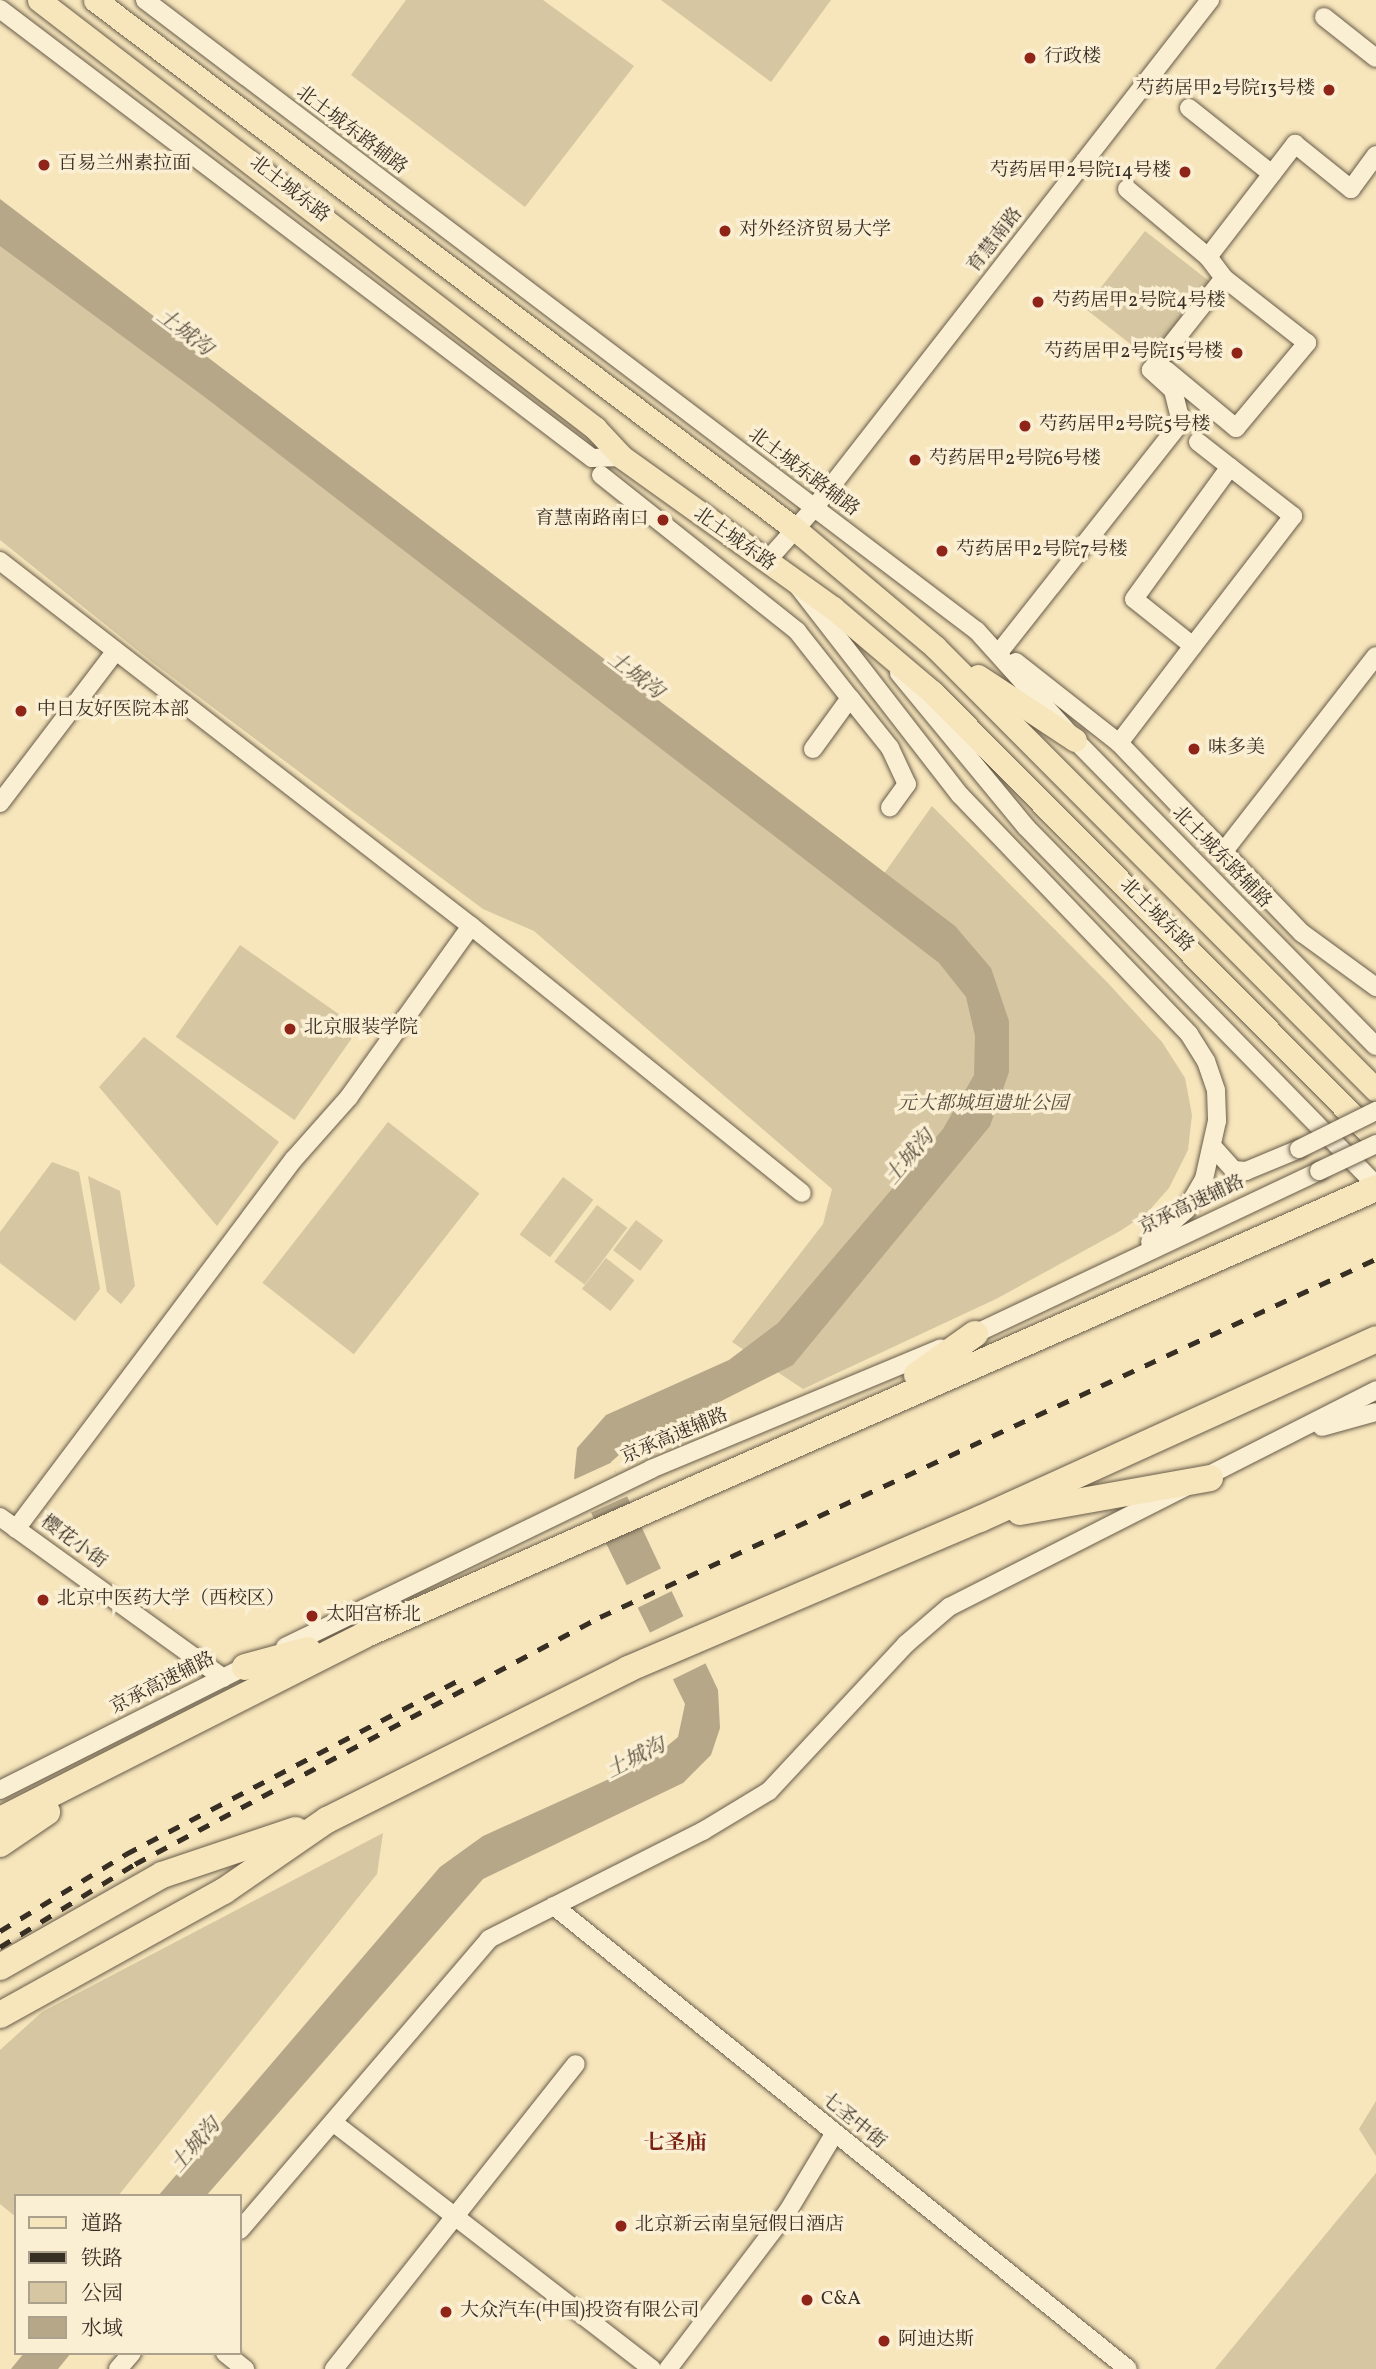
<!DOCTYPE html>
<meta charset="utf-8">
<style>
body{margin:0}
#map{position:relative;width:1376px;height:2369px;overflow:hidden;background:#f7e5bb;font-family:Vollkorn,"Noto Serif SC",serif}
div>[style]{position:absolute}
.green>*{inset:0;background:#d6c6a1;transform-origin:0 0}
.water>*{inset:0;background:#b6a788}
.pier>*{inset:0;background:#f7e5bb;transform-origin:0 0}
.roads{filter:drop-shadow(0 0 2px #675c4a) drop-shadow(0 0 2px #675c4a)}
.minor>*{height:18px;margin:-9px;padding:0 9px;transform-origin:9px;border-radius:9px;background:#faeed3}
.major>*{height:23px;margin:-11.5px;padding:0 11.5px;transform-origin:11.5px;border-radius:11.5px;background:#f7e5bb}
.highway>*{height:26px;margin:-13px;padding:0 13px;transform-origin:13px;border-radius:13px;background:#f7e5bb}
.rail>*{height:5px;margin-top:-2.5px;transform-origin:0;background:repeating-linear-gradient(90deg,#372e24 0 12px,transparent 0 24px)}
.bridges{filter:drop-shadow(0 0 2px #675c4a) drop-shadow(0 0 2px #675c4a)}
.minor-bridge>*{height:18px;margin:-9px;padding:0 9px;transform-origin:9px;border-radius:9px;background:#faeed3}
.dots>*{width:19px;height:19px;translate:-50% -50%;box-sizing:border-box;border:4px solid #faeed3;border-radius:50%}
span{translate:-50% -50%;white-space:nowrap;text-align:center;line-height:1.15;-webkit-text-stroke:7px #faeed3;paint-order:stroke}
.poi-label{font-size:19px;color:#372e24}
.left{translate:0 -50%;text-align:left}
.right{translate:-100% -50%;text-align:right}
.street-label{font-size:19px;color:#372e24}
.park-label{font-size:19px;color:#574c3d;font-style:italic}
.water-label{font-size:21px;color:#5d5242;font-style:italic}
.neighbourhood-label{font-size:21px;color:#7a1f14;font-weight:700}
.legend{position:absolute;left:14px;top:2194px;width:228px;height:161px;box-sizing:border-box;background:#faeed3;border:2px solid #aca18d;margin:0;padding:9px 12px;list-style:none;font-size:21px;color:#372e24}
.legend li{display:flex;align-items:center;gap:14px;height:35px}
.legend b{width:35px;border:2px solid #aca18d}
</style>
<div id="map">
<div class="green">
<div style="clip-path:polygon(406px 0,543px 0,634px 66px,525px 207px,351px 75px)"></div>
<div style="clip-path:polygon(661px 0,831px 0,771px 82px)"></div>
<div style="clip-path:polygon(0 227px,871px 892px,932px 806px,1107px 982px,1162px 1042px,1185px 1078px,1192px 1115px,1188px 1150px,1169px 1188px,1146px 1214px,1120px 1231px,996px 1299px,803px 1389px,732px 1342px,823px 1224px,832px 1189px,534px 931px,483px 909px,152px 662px,0 540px)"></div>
<div style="left:1145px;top:231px;width:87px;height:98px;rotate:38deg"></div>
<div style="left:240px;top:945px;width:145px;height:112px;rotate:35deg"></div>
<div style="clip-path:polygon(144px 1037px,279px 1142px,217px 1226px,99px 1087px)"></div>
<div style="left:388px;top:1122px;width:116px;height:204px;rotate:38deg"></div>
<div style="clip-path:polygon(52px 1162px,79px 1172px,100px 1289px,75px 1321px,0 1263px,0 1232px)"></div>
<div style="clip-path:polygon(88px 1176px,120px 1191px,135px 1286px,121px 1304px,107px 1292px)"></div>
<div style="left:563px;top:1177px;width:38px;height:72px;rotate:37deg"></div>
<div style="left:597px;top:1205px;width:38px;height:71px;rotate:37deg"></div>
<div style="left:636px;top:1220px;width:34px;height:38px;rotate:37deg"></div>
<div style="left:606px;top:1258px;width:36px;height:39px;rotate:38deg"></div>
<div style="clip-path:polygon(383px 1833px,377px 1874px,118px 2196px,16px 2196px,16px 2217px,0 2204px,0 2050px,42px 2012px)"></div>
<div style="clip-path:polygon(1376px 2101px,1376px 2156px,1359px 2129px)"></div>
<div style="clip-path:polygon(1376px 2173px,1376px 2369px,1215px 2369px)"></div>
</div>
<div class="water">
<div style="clip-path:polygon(0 199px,955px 926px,991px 968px,1009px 1021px,1009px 1072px,990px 1126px,793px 1365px,626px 1449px,611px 1462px,718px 1690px,720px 1728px,711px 1755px,683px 1783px,483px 1879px,206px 2196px,158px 2196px,440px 1867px,483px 1836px,649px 1761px,678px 1737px,685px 1704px,574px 1478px,577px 1448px,606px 1415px,729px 1360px,778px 1323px,943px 1129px,974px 1075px,975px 1036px,966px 997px,939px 963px,202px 395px,0 246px)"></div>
<div style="clip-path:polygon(24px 2353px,71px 2353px,58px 2369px,11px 2369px)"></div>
</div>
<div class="pier">
<div style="clip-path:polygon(617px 1460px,615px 1471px,628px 1496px,588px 1514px,571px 1481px)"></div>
<div style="left:664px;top:1567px;width:25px;height:45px;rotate:64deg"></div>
<div style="left:686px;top:1615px;width:52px;height:42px;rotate:64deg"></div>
</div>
<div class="roads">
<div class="minor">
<div style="left:145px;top:0;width:1044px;rotate:37.18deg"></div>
<div style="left:977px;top:631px;width:147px;rotate:48deg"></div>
<div style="left:1075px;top:740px;width:429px;rotate:45.5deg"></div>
<div style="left:0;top:9px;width:743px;rotate:37.18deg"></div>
<div style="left:592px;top:458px;width:30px;rotate:-2deg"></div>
<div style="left:1324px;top:17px;width:66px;rotate:38.3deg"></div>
<div style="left:1189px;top:108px;width:106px;rotate:38.5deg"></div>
<div style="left:1127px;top:189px;width:106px;rotate:40deg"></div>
<div style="left:1166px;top:370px;width:91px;rotate:39.6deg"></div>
<div style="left:1236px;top:428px;width:111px;rotate:-50.1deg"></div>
<div style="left:1307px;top:343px;width:105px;rotate:-141.9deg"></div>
<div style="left:1198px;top:442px;width:41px;rotate:38deg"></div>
<div style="left:601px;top:475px;width:251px;rotate:38.5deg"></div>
<div style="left:797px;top:631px;width:85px;rotate:51.7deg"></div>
<div style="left:850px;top:698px;width:63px;rotate:126deg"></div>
<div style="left:0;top:561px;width:596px;rotate:37.77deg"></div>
<div style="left:471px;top:926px;width:425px;rotate:38.9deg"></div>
<div style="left:766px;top:562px;width:74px;rotate:-48.3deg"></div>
<div style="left:815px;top:507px;width:643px;rotate:-52.08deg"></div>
<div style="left:797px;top:585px;width:266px;rotate:52.2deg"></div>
<div style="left:960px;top:795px;width:331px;rotate:46.2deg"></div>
<div style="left:1189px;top:1034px;width:32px;rotate:58deg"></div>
<div style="left:1206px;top:1061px;width:31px;rotate:71deg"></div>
<div style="left:1216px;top:1090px;width:31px;rotate:88deg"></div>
<div style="left:1217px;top:1121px;width:59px;rotate:102.6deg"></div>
<div style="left:1204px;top:1179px;width:36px;rotate:120deg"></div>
<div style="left:1186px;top:1210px;width:48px;rotate:138.4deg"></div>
<div style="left:1001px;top:650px;width:290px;rotate:-51.7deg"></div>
<div style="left:1181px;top:422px;width:33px;rotate:-104deg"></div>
<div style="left:1173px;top:390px;width:30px;rotate:-138deg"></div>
<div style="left:1151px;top:370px;width:117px;rotate:-51.6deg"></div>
<div style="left:1224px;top:278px;width:26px;rotate:-127deg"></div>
<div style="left:1208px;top:257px;width:143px;rotate:-52.4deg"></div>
<div style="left:1295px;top:144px;width:72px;rotate:38.8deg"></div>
<div style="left:1351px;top:189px;width:42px;rotate:-53.7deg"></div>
<div style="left:1016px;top:662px;width:131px;rotate:38.2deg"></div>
<div style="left:1119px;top:743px;width:264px;rotate:46.1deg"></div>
<div style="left:1302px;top:933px;width:92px;rotate:36.1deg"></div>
<div style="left:899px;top:673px;width:200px;rotate:50.5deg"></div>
<div style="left:1026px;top:827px;width:501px;rotate:45.65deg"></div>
<div style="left:850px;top:698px;width:64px;rotate:51.3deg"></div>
<div style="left:890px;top:748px;width:40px;rotate:65deg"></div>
<div style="left:907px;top:784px;width:29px;rotate:126deg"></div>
<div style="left:1119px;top:743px;width:122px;rotate:-52.7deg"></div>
<div style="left:1193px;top:646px;width:75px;rotate:-141.5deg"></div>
<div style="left:1134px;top:599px;width:163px;rotate:-54deg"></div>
<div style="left:1230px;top:467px;width:80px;rotate:37.9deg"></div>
<div style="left:1293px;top:516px;width:164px;rotate:127.6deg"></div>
<div style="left:0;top:803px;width:191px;rotate:-52.7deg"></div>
<div style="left:1224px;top:851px;width:247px;rotate:-52.1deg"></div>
<div style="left:1213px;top:1147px;width:31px;rotate:48deg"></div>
<div style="left:1234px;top:1170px;width:12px;rotate:5deg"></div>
<div style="left:1246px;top:1171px;width:57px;rotate:-22.5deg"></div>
<div style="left:966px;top:1338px;width:391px;rotate:-25.3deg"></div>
<div style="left:1322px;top:1427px;width:56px;rotate:-15.5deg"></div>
<div style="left:0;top:1517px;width:275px;rotate:35.8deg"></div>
<div style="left:16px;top:1529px;width:463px;rotate:-53.1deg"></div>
<div style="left:294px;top:1159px;width:83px;rotate:-48.4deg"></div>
<div style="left:349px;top:1097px;width:210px;rotate:-54.5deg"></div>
<div style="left:285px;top:1647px;width:407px;rotate:-25.9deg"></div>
<div style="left:651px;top:1469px;width:314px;rotate:-22.6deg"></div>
<div style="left:0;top:1790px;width:283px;rotate:-26.7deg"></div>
<div style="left:554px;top:1906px;width:737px;rotate:38.89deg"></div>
<div style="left:334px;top:2123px;width:402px;rotate:37.7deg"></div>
<div style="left:240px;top:2230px;width:383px;rotate:-49.4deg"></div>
<div style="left:489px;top:1939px;width:240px;rotate:-26.8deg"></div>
<div style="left:703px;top:1831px;width:77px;rotate:-31.2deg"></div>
<div style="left:769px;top:1791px;width:201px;rotate:-47deg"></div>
<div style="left:906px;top:1644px;width:57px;rotate:-40.7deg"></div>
<div style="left:949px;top:1607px;width:479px;rotate:-26.9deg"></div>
<div style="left:225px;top:2353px;width:26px;rotate:39deg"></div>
<div style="left:118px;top:2369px;width:21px;rotate:-49deg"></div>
<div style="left:334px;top:2369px;width:389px;rotate:-51.6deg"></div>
<div style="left:668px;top:2369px;width:198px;rotate:-52.8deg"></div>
<div style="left:788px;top:2211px;width:90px;rotate:-59.1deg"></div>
</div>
<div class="major">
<div style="left:39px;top:0;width:702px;rotate:37.59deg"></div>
<div style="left:595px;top:428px;width:40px;rotate:47deg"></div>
<div style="left:622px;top:457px;width:259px;rotate:35.6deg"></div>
<div style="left:833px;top:608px;width:130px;rotate:40.3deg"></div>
<div style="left:932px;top:692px;width:630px;rotate:45.19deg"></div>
<div style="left:95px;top:0;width:877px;rotate:37.08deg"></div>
<div style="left:795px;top:529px;width:183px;rotate:40.1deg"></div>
<div style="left:935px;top:647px;width:625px;rotate:45.13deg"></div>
<div style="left:978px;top:676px;width:116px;rotate:33.4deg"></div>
</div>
<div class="highway">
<div style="left:917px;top:1375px;width:71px;rotate:-35.3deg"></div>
<div style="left:1020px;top:1512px;width:193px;rotate:-10.1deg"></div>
<div style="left:245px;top:1667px;width:65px;rotate:-15.1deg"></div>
<div style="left:0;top:1820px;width:408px;rotate:-26.9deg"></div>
<div style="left:364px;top:1635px;width:1106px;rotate:-23.83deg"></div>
<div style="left:0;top:1844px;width:57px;rotate:-34.2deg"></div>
<div style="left:0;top:1967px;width:186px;rotate:-29.6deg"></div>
<div style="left:162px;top:1875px;width:141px;rotate:-18.6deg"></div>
<div style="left:0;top:2015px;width:256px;rotate:-29deg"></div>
<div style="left:224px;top:1891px;width:125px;rotate:-34.6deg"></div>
<div style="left:327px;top:1820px;width:337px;rotate:-26.6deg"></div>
<div style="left:628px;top:1669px;width:383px;rotate:-23.1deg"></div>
<div style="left:980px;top:1519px;width:435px;rotate:-24.4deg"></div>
</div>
</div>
<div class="rail">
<div style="left:0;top:1931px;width:148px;rotate:-31.4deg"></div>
<div style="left:126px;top:1854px;width:373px;rotate:-27.6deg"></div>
<div style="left:0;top:1947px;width:158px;rotate:-31.6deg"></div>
<div style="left:135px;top:1864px;width:527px;rotate:-27.98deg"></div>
<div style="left:600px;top:1617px;width:855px;rotate:-24.77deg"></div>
</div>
<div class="bridges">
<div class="minor-bridge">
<div style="left:1299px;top:1149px;width:86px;rotate:-26.3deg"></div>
<div style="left:1319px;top:1171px;width:63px;rotate:-25.3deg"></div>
</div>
</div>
<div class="dots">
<div style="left:1030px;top:58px;background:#8f2418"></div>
<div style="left:1329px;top:90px;background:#8f2418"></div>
<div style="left:44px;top:165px;background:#8f2418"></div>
<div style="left:1185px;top:172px;background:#8f2418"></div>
<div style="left:725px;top:231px;background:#8f2418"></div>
<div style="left:1038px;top:302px;background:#8f2418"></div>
<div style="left:1237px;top:353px;background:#8f2418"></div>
<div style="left:1025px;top:426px;background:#8f2418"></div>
<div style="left:915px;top:460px;background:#8f2418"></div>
<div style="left:663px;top:520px;background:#8f2418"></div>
<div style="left:942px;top:551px;background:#8f2418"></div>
<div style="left:21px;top:711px;background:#8f2418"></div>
<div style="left:1194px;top:749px;background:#8f2418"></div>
<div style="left:290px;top:1029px;background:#8f2418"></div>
<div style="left:43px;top:1600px;background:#8f2418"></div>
<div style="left:312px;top:1616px;background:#8f2418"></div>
<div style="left:621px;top:2226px;background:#8f2418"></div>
<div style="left:807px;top:2300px;background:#8f2418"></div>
<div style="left:446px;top:2312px;background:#8f2418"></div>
<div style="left:884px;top:2341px;background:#8f2418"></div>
</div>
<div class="poi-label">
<span class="left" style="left:1044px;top:58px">行政楼</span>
<span class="right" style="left:1315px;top:90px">芍药居甲2号院13号楼</span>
<span class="left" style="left:58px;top:165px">百易兰州素拉面</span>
<span class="right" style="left:1171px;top:172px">芍药居甲2号院14号楼</span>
<span class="left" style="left:739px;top:231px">对外经济贸易大学</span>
<span class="left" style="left:1052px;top:302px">芍药居甲2号院4号楼</span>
<span class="right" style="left:1223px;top:353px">芍药居甲2号院15号楼</span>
<span class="left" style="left:1039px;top:426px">芍药居甲2号院5号楼</span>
<span class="left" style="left:929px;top:460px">芍药居甲2号院6号楼</span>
<span class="right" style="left:649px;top:520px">育慧南路南口</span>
<span class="left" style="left:956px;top:551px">芍药居甲2号院7号楼</span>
<span class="left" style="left:37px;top:711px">中日友好医院本部</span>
<span class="left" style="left:1208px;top:749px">味多美</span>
<span class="left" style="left:304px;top:1029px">北京服装学院</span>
<span class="left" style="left:57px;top:1600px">北京中医药大学（西校区）</span>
<span class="left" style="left:326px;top:1616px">太阳宫桥北</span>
<span class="left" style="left:635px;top:2226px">北京新云南皇冠假日酒店</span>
<span class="left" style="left:821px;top:2300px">C&amp;A</span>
<span class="left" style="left:460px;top:2312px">大众汽车(中国)投资有限公司</span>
<span class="left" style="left:898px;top:2341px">阿迪达斯</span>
</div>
<div class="street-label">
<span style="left:351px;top:131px;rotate:37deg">北土城东路辅路</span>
<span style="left:289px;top:190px;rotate:38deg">北土城东路</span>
<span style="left:996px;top:241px;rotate:-52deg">育慧南路</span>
<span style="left:803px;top:473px;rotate:37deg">北土城东路辅路</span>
<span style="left:734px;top:540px;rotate:35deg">北土城东路</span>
<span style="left:1221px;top:858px;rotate:46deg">北土城东路辅路</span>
<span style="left:1156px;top:916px;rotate:45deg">北土城东路</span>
<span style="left:1192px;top:1206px;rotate:-25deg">京承高速辅路</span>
<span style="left:675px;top:1437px;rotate:-23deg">京承高速辅路</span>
<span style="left:73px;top:1543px;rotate:36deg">樱花小街</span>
<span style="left:163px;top:1684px;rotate:-27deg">京承高速辅路</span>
<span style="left:853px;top:2122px;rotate:39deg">七圣中街</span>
</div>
<div class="park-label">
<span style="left:983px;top:1105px">元大都城垣遗址公园</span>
</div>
<div class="water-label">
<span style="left:184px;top:333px;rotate:37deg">土城沟</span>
<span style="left:635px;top:676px;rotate:37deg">土城沟</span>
<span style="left:910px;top:1158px;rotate:-50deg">土城沟</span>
<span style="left:636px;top:1759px;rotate:-27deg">土城沟</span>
<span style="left:196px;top:2146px;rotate:-49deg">土城沟</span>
</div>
<div class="neighbourhood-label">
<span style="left:675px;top:2144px">七圣庙</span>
</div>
<ul class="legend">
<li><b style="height:9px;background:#f7e5bb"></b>道路</li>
<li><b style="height:9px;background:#372e24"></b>铁路</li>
<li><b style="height:19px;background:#d6c6a1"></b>公园</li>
<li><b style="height:19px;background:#b6a788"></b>水域</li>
</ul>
</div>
